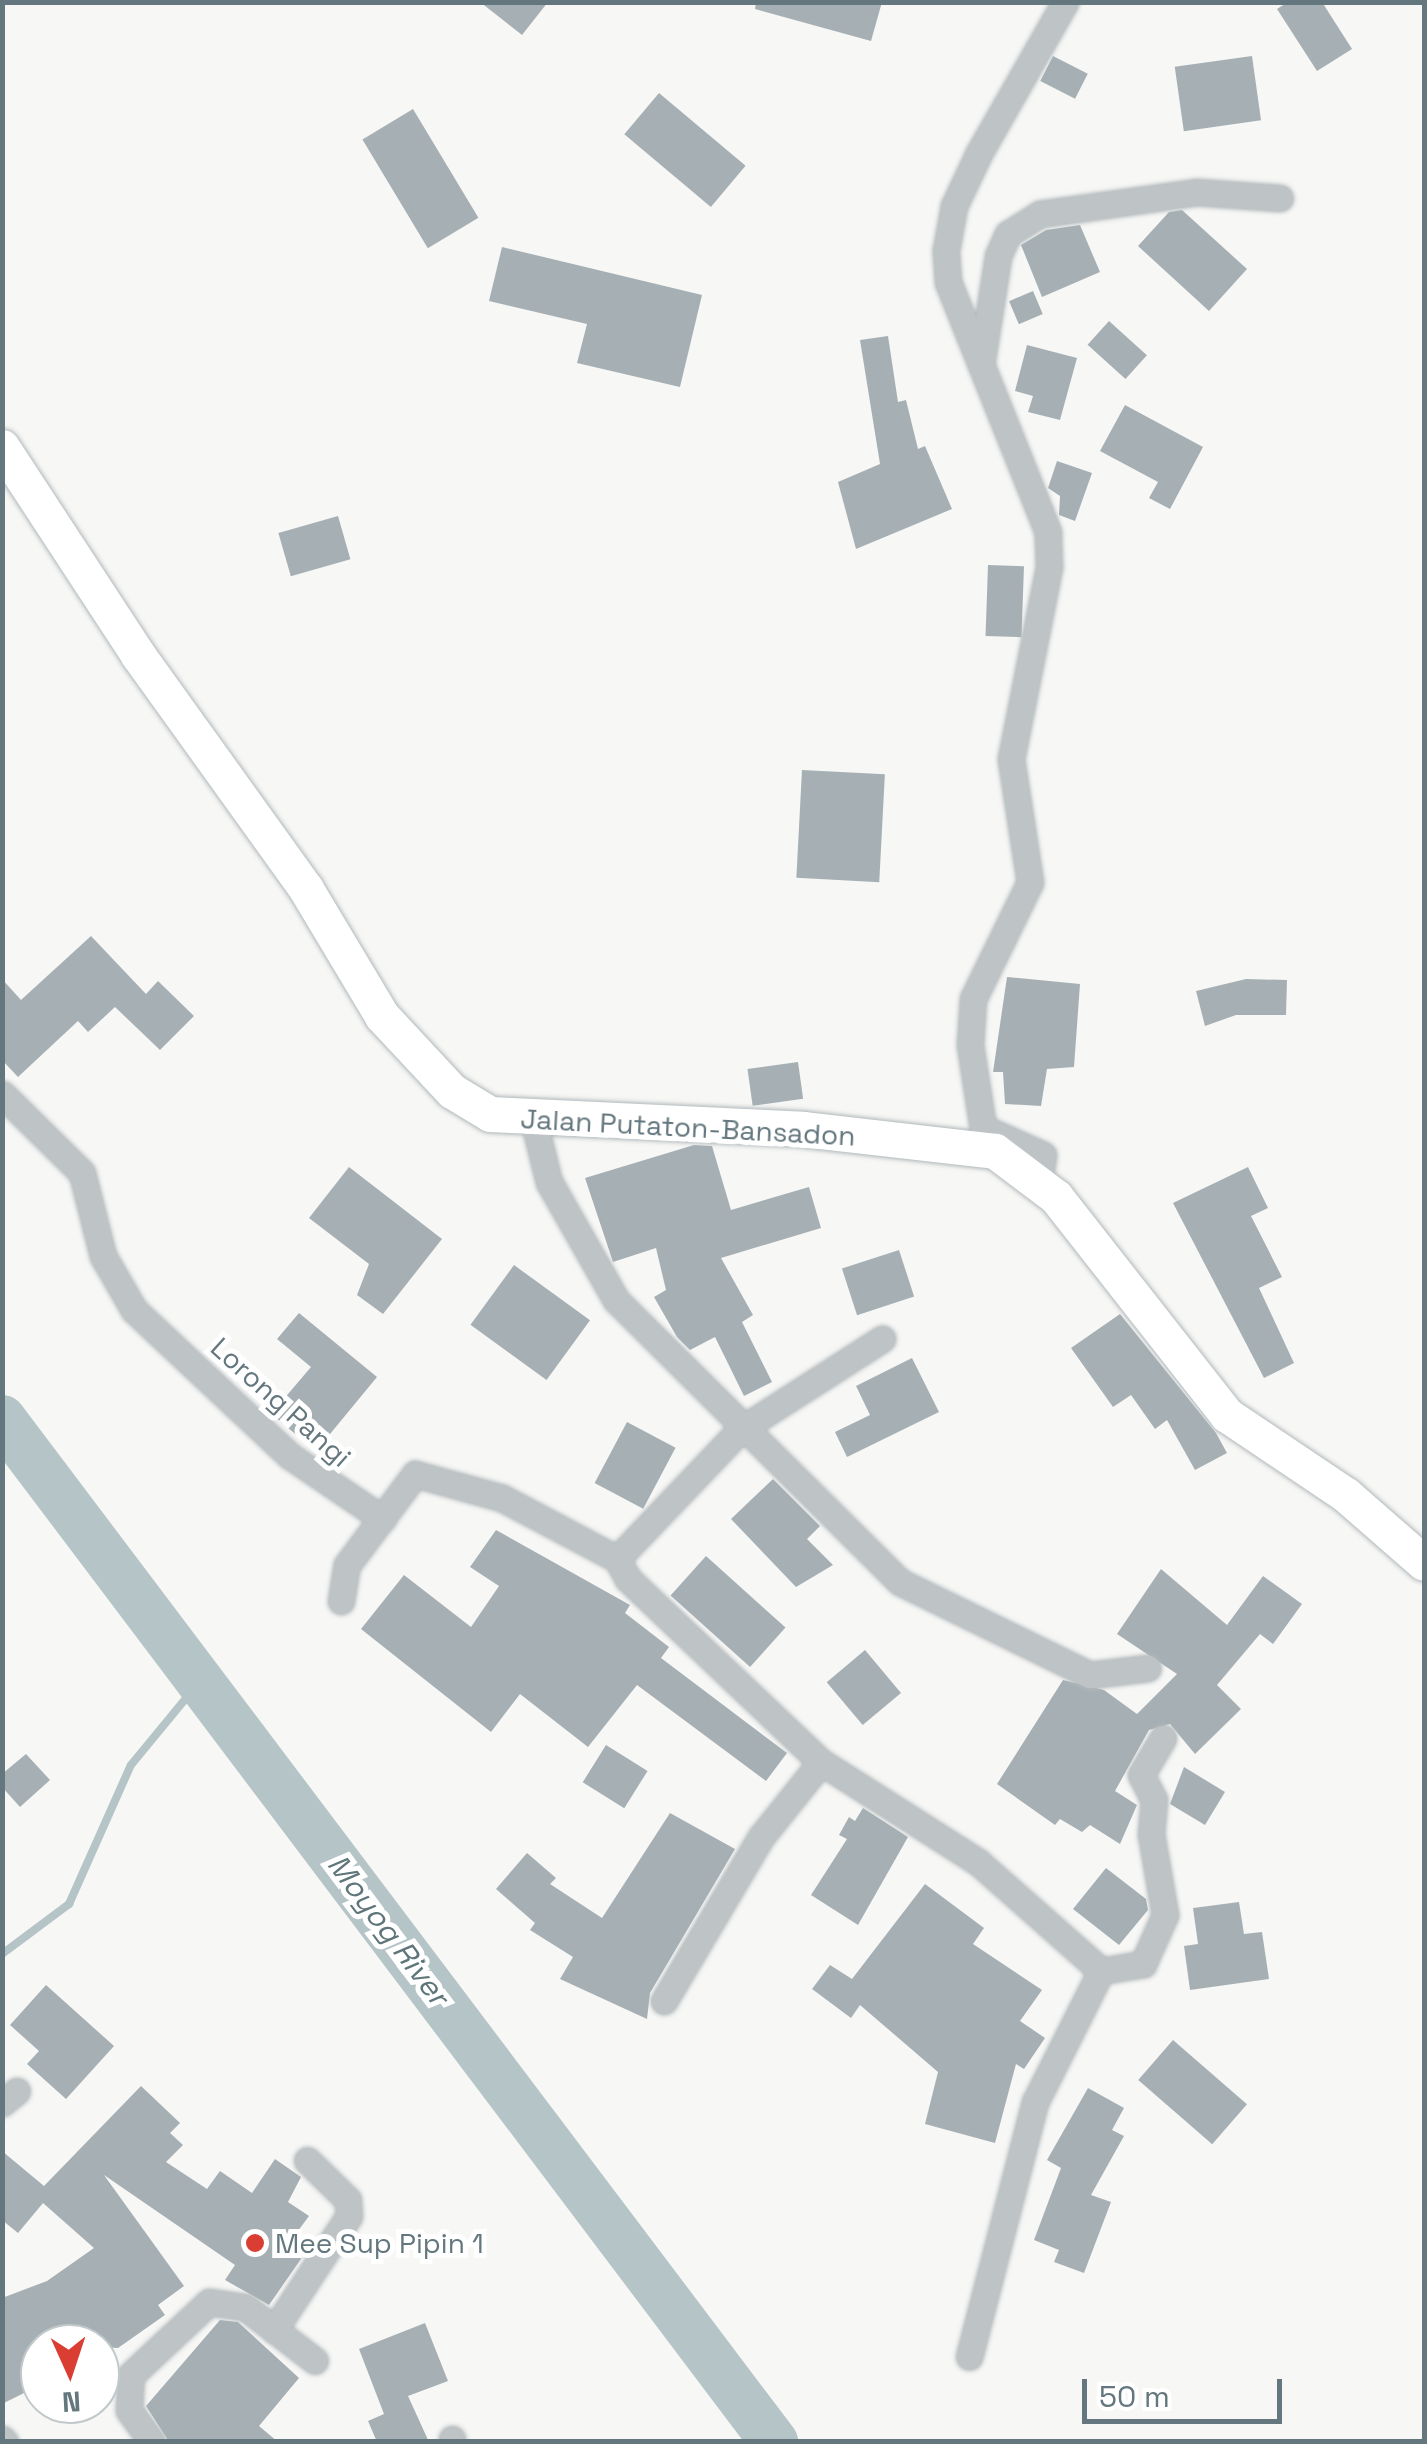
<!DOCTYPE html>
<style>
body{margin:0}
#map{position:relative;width:1427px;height:2444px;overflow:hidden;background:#f7f7f5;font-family:"Space Grotesk",sans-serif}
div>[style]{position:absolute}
.stream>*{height:8px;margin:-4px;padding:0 4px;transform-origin:4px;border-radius:4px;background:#b5c4c6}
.river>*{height:48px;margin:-24px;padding:0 24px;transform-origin:24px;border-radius:24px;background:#b5c4c6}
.building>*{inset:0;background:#a6b0b4;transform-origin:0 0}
.roads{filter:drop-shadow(0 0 2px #b1b8bb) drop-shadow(0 0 2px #b1b8bb)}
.street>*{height:25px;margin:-12.5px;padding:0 12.5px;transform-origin:12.5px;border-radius:12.5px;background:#bec4c6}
.secondary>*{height:35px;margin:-17.5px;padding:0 17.5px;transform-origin:17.5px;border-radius:17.5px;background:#fff}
.dots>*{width:28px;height:28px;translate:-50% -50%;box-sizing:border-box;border:5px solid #fff;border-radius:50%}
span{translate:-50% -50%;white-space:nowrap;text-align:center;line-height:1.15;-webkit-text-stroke:10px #fff;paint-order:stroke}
.street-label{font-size:28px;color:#64777e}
.poi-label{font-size:28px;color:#64777e}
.left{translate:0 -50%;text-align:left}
.water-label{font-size:30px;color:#5e7679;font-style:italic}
.frame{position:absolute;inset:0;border:5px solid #64777e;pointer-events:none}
.north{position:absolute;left:20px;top:2324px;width:100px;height:100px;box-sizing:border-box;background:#fff;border:2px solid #c1c9cb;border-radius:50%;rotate:177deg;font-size:28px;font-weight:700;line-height:40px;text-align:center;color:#64777e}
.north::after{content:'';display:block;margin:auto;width:35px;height:45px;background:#da3e32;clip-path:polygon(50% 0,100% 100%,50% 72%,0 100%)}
.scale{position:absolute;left:1082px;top:2379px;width:200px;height:45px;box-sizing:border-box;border:5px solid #64777e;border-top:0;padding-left:12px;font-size:30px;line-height:35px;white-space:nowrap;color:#64777e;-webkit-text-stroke:8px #fff;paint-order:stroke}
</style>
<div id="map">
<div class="stream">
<div style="left:2px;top:1954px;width:84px;rotate:-36.7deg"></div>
<div style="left:69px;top:1904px;width:152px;rotate:-66deg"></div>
<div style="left:131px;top:1765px;width:112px;rotate:-50.5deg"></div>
</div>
<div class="river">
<div style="left:2px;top:1419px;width:1282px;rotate:52.96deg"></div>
</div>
<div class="building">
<div style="clip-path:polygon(480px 2px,548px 2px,522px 35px)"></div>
<div style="clip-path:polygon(756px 2px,882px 2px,871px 41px,755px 9px)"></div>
<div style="clip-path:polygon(1288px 2px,1322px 2px,1352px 49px,1317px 71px,1277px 9px)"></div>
<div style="left:1053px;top:56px;width:39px;height:28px;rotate:27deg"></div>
<div style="left:1252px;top:56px;width:65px;height:78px;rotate:82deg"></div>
<div style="left:659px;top:93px;width:113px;height:54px;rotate:40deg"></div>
<div style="left:413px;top:109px;width:127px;height:59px;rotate:59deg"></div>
<div style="clip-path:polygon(1182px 210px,1247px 269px,1209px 311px,1138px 246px,1169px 212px)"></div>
<div style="clip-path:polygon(1080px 225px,1100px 272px,1042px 297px,1021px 245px,1046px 230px)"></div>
<div style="clip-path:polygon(502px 247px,702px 295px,680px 387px,577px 363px,587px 324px,489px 301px)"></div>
<div style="left:1033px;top:291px;width:25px;height:26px;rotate:67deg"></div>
<div style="left:1109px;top:321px;width:51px;height:32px;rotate:42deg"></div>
<div style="clip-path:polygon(888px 336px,898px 402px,906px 400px,918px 449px,925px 446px,952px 509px,856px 549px,838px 482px,880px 464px,860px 340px)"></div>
<div style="clip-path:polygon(1027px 345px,1077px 358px,1060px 420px,1028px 412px,1033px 396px,1015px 391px)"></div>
<div style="clip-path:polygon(1125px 405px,1203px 447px,1170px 509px,1149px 498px,1158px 482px,1100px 451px)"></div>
<div style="clip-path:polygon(1057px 461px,1092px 473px,1075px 521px,1059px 515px,1060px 496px,1048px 488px)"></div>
<div style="left:338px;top:516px;width:45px;height:62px;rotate:74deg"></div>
<div style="left:988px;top:565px;width:36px;height:71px;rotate:2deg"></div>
<div style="left:802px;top:770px;width:83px;height:108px;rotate:3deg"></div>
<div style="clip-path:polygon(91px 936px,146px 994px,158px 981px,194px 1016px,160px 1050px,115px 1007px,88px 1032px,78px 1021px,18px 1077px,2px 1060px,2px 979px,21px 1000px)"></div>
<div style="clip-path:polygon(1007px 977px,1080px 984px,1074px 1067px,1047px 1069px,1041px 1106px,1005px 1104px,1003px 1072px,993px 1072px)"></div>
<div style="clip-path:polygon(1246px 979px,1287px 980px,1286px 1015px,1236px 1015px,1205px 1026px,1196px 991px)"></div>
<div style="left:798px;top:1062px;width:37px;height:51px;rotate:82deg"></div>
<div style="clip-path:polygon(694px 1145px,712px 1146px,731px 1210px,809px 1187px,821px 1228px,721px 1258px,753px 1315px,742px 1322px,772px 1382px,744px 1396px,715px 1337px,690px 1350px,677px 1337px,654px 1297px,666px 1290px,656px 1248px,613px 1262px,585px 1178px)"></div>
<div style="clip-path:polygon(349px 1167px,442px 1239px,383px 1314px,357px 1295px,369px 1264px,309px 1218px)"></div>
<div style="clip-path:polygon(1248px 1167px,1268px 1208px,1251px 1216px,1282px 1277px,1259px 1288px,1294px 1363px,1264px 1378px,1173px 1203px)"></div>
<div style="left:899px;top:1250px;width:49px;height:60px;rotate:72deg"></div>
<div style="left:514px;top:1265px;width:94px;height:74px;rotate:36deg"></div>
<div style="clip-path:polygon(299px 1313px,377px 1377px,316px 1451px,271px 1414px,311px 1367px,277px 1339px)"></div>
<div style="clip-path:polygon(1120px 1314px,1216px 1433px,1227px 1453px,1195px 1470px,1167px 1420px,1155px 1429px,1131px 1395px,1113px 1407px,1071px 1348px)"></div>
<div style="clip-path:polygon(912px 1358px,939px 1412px,847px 1457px,835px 1432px,870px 1415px,856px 1386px)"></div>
<div style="left:627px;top:1422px;width:55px;height:69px;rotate:28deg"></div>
<div style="clip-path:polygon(773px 1479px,820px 1526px,807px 1539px,833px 1565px,796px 1587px,731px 1519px)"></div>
<div style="clip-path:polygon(496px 1530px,630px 1605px,625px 1613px,669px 1647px,661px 1658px,787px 1753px,766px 1781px,637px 1685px,588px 1747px,520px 1694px,491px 1732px,361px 1629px,404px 1575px,471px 1627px,499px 1586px,470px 1567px)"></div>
<div style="left:706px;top:1556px;width:107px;height:53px;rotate:42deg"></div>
<div style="clip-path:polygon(1161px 1569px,1227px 1625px,1263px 1576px,1302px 1604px,1273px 1644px,1260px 1634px,1217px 1685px,1241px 1709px,1195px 1754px,1170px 1724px,1149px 1730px,1115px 1791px,1137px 1805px,1120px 1844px,1090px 1825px,1082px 1832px,1060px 1819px,1055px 1825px,997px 1784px,1063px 1680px,1104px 1690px,1137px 1714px,1177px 1674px,1117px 1634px)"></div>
<div style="left:865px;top:1650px;width:56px;height:50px;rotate:50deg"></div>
<div style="left:606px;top:1745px;width:49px;height:44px;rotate:32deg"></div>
<div style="clip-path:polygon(26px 1754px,50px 1780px,20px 1807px,2px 1787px,2px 1774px)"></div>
<div style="clip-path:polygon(1184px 1767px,1225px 1792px,1205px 1825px,1170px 1804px)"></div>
<div style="clip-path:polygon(863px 1808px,908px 1837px,858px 1925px,811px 1895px,847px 1839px,839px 1835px,849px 1817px,855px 1821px)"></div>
<div style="clip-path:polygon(670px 1813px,735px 1849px,650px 1993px,647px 2019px,560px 1979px,573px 1957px,530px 1930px,535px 1923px,496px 1889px,527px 1853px,556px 1878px,550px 1884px,602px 1918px)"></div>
<div style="clip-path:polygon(1106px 1868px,1146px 1899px,1148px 1910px,1119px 1945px,1073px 1909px)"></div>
<div style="clip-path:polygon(925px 1884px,984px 1928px,973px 1944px,1042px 1990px,1020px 2021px,1045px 2038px,1024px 2069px,1016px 2064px,995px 2143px,925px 2124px,938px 2072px,860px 2005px,851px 2018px,812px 1989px,830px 1965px,852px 1979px)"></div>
<div style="clip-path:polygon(1239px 1902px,1244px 1934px,1262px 1932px,1269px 1979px,1190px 1990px,1184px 1946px,1198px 1944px,1193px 1908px)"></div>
<div style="clip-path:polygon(46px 1985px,114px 2046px,66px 2099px,27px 2064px,39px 2051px,10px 2025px)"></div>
<div style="left:1173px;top:2040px;width:98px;height:53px;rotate:41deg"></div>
<div style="clip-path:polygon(141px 2086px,180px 2123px,170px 2133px,183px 2145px,166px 2162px,207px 2189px,220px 2171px,252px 2193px,275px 2159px,301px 2177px,288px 2202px,309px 2216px,295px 2235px,310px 2246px,269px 2305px,225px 2280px,235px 2265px,104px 2175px,184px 2286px,158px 2305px,165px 2315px,118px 2348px,40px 2344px,40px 2385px,2px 2404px,2px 2298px,47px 2281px,94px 2248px,43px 2203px,18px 2233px,2px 2220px,2px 2151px,44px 2186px)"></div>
<div style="clip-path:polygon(1088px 2088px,1124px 2108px,1112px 2130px,1124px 2136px,1091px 2195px,1111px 2202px,1084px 2273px,1054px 2262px,1059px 2250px,1034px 2240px,1061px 2168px,1047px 2160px)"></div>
<div style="clip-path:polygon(220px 2320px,238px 2322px,299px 2378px,259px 2426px,278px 2442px,169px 2442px,146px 2406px)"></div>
<div style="clip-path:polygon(425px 2323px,448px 2381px,408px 2396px,429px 2442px,377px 2442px,368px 2421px,384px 2414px,359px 2349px)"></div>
</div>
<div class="roads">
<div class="street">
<div style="left:981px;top:365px;width:110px;rotate:-81.1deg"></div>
<div style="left:998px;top:256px;width:24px;rotate:-66deg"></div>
<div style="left:1008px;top:234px;width:38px;rotate:-32deg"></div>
<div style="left:1040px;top:214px;width:158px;rotate:-8deg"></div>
<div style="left:1196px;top:192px;width:84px;rotate:4.1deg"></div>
<div style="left:2px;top:1094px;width:112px;rotate:44.6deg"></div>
<div style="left:82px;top:1173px;width:86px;rotate:75.8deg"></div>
<div style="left:103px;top:1256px;width:62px;rotate:60.1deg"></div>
<div style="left:134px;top:1310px;width:214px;rotate:43.1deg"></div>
<div style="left:290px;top:1456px;width:112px;rotate:34.1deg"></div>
<div style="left:533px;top:1118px;width:66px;rotate:76deg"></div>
<div style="left:549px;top:1182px;width:136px;rotate:60.4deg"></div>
<div style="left:616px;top:1300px;width:400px;rotate:44.8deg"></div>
<div style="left:900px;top:1582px;width:212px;rotate:26.1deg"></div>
<div style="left:1090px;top:1675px;width:58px;rotate:-6.9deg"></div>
<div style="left:1039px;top:1184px;width:29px;rotate:-82deg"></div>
<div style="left:1043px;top:1155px;width:66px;rotate:-155.8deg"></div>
<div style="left:983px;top:1128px;width:84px;rotate:-98.9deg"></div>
<div style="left:970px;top:1045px;width:46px;rotate:-86.3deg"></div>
<div style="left:973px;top:999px;width:130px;rotate:-64deg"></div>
<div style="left:1030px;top:882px;width:124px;rotate:-98.8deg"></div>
<div style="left:1011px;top:759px;width:196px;rotate:-78.8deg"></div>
<div style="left:1049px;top:567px;width:35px;rotate:-92deg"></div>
<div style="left:1048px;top:532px;width:269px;rotate:-111.8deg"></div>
<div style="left:948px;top:282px;width:32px;rotate:-94deg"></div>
<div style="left:946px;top:250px;width:45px;rotate:-79.7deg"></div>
<div style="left:954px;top:206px;width:59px;rotate:-64.7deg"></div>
<div style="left:979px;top:153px;width:174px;rotate:-60.3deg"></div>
<div style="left:617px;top:1559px;width:23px;rotate:61deg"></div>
<div style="left:628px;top:1579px;width:266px;rotate:43.5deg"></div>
<div style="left:821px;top:1762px;width:186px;rotate:32.5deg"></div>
<div style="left:978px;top:1862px;width:164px;rotate:41.5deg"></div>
<div style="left:1101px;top:1971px;width:147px;rotate:116.7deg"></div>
<div style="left:1035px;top:2102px;width:263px;rotate:104.5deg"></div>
<div style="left:617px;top:1559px;width:178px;rotate:-46.4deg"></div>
<div style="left:740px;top:1430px;width:169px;rotate:-32.7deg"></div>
<div style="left:341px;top:1601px;width:36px;rotate:-81deg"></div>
<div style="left:347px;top:1565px;width:114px;rotate:-53.2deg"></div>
<div style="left:415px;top:1474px;width:90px;rotate:15.4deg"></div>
<div style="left:502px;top:1498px;width:130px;rotate:27.9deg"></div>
<div style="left:1101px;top:1971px;width:43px;rotate:-9.5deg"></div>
<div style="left:1143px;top:1964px;width:54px;rotate:-65.8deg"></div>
<div style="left:1165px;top:1915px;width:82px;rotate:-99.8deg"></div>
<div style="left:1151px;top:1834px;width:34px;rotate:-85deg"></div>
<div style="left:1154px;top:1800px;width:28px;rotate:-117deg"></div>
<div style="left:1141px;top:1775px;width:43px;rotate:-59.3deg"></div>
<div style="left:664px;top:2001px;width:191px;rotate:-59.4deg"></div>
<div style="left:761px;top:1837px;width:96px;rotate:-51.3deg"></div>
<div style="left:2px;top:2103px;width:19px;rotate:-39deg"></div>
<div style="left:274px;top:2330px;width:136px;rotate:-56.7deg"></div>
<div style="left:349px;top:2216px;width:16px;rotate:-94deg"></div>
<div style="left:348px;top:2200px;width:57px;rotate:-135.7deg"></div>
<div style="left:2px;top:2439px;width:4px;rotate:45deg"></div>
<div style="left:152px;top:2442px;width:39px;rotate:-126deg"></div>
<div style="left:129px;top:2410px;width:35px;rotate:-87deg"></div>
<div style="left:131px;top:2375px;width:107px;rotate:-43.1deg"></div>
<div style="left:209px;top:2302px;width:36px;rotate:8deg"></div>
<div style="left:245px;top:2307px;width:88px;rotate:37.6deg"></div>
<div style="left:452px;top:2442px;width:3px;rotate:-90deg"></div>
</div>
<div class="secondary">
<div style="left:2px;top:447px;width:249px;rotate:56.8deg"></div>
<div style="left:138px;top:655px;width:288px;rotate:54.3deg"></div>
<div style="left:306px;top:889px;width:148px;rotate:59.1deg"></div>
<div style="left:382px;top:1016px;width:103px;rotate:47deg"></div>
<div style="left:452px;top:1091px;width:44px;rotate:31.2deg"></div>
<div style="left:490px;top:1114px;width:313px;rotate:2.7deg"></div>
<div style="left:803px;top:1129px;width:193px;rotate:6.5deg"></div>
<div style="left:995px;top:1151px;width:76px;rotate:37deg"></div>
<div style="left:1056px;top:1197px;width:277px;rotate:51.9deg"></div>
<div style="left:1227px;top:1415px;width:143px;rotate:33.9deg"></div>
<div style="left:1346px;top:1495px;width:103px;rotate:41.1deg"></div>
</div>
</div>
<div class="dots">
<div style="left:255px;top:2243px;background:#da3e32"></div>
</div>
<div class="street-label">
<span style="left:688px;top:1127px;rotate:3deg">Jalan Putaton-Bansadon</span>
<span style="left:281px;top:1402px;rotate:42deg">Lorong Pangi</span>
</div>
<div class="poi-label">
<span class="left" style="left:275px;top:2243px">Mee Sup Pipin 1</span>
</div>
<div class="water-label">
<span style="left:388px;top:1930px;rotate:53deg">Moyog River</span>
</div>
<div class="frame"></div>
<div class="north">N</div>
<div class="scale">50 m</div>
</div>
